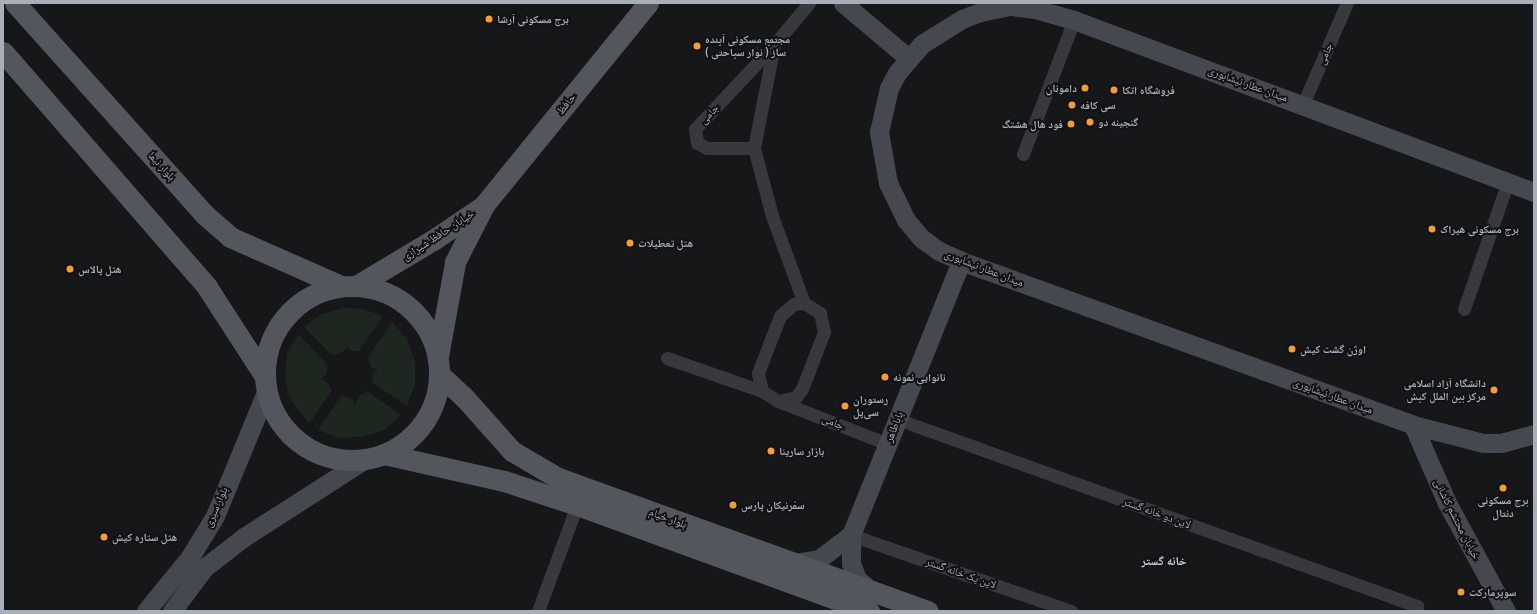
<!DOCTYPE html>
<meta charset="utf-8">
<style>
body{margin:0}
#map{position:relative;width:1537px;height:614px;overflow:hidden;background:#161719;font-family:Cabin,"Noto Naskh Arabic",sans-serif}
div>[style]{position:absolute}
.green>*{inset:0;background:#1e271f}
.street>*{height:13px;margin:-6.5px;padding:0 6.5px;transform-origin:6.5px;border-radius:6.5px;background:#37393e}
.secondary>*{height:19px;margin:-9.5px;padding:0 9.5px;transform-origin:9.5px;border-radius:9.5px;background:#45484e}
.primary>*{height:21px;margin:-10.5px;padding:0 10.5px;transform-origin:10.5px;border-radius:10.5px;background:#53565d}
.primary>.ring{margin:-10.5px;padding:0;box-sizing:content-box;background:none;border:21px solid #53565d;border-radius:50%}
.dots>*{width:11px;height:11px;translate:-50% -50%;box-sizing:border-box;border:2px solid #111214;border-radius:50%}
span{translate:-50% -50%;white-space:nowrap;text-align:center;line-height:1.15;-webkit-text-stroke:4px #111214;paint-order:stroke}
.poi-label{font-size:11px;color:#a8afb9;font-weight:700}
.left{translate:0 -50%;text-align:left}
.right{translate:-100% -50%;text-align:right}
.street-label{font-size:11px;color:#a8afb9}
.neighbourhood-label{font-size:12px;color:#c9ced5;font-weight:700}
.frame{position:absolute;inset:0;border:4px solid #a8afb9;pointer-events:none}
</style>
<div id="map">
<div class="green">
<div style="clip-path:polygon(342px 308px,363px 309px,383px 316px,359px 351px,351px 351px,347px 347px,343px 352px,333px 356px,304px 327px,322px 314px)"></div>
<div style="clip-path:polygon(392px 322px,407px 339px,415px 361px,415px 384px,407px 406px,373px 383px,372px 374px,377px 370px,371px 367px,368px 357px)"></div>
<div style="clip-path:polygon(298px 334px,327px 364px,327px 373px,321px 379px,328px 383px,332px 390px,309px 424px,289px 397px,285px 376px,287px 354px)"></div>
<div style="clip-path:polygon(367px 391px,401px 415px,384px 430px,362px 437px,339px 438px,318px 430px,341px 396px,351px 398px,355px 404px,358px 397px)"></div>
</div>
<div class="street">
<div style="left:774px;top:45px;width:105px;rotate:101deg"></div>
<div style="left:754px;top:148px;width:70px;rotate:75.2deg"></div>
<div style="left:772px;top:216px;width:93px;rotate:69.8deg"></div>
<div style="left:1303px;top:104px;width:110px;rotate:-66.5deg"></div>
<div style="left:754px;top:148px;width:47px;rotate:180deg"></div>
<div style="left:707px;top:148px;width:11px;rotate:-153deg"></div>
<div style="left:697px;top:143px;width:14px;rotate:-98deg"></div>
<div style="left:695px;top:129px;width:115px;rotate:-46.8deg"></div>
<div style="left:774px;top:45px;width:55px;rotate:-50.2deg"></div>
<div style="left:1023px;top:154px;width:143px;rotate:-69.2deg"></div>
<div style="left:804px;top:303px;width:19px;rotate:32deg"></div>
<div style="left:820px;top:313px;width:19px;rotate:78deg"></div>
<div style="left:824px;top:332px;width:61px;rotate:111.1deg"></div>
<div style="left:802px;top:389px;width:10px;rotate:127deg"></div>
<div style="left:796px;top:397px;width:18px;rotate:167deg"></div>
<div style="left:778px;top:401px;width:19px;rotate:-148deg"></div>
<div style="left:762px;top:391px;width:18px;rotate:-103deg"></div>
<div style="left:758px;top:373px;width:61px;rotate:-68.9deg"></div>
<div style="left:780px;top:316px;width:18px;rotate:-41deg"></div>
<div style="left:794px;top:304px;width:10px;rotate:-6deg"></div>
<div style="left:1464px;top:309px;width:135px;rotate:-71deg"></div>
<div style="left:667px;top:358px;width:101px;rotate:19.2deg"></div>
<div style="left:778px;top:401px;width:118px;rotate:21.4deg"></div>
<div style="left:897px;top:419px;width:553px;rotate:19.78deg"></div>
<div style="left:1417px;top:606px;width:5px;rotate:112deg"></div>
<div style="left:851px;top:535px;width:233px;rotate:19.1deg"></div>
<div style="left:538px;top:611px;width:113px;rotate:-69.8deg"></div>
</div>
<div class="secondary">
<div style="left:843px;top:3px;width:85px;rotate:40.2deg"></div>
<div style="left:1534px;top:192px;width:491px;rotate:-159.5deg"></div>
<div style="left:1074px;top:20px;width:41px;rotate:-164.2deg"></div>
<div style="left:1035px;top:9px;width:26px;rotate:-173deg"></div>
<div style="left:1009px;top:6px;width:30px;rotate:168deg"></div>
<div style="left:980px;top:12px;width:19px;rotate:159deg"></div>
<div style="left:962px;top:19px;width:47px;rotate:148deg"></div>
<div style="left:922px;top:44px;width:38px;rotate:131deg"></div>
<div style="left:897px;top:73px;width:17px;rotate:118deg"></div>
<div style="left:889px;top:88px;width:45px;rotate:102.8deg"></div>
<div style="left:879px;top:132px;width:52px;rotate:80deg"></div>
<div style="left:888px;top:183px;width:41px;rotate:64.1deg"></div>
<div style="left:906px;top:220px;width:23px;rotate:50deg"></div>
<div style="left:921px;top:238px;width:22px;rotate:36deg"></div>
<div style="left:939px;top:251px;width:24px;rotate:24deg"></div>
<div style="left:961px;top:261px;width:481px;rotate:19.9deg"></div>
<div style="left:1413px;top:425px;width:72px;rotate:14.4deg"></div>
<div style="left:1483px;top:443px;width:18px"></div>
<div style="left:1501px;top:443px;width:34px;rotate:-15deg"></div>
<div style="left:1413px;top:425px;width:85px;rotate:66.4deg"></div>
<div style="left:1447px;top:503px;width:123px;rotate:61.4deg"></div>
<div style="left:795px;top:563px;width:24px;rotate:-9deg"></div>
<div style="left:819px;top:559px;width:40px;rotate:-37deg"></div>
<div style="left:870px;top:590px;width:17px;rotate:-140deg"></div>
<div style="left:857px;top:579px;width:17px;rotate:-111deg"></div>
<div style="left:851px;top:563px;width:28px;rotate:-90deg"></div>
<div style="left:851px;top:535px;width:295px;rotate:-68.1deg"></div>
<div style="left:146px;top:611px;width:70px;rotate:-50.8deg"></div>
<div style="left:190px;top:557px;width:48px;rotate:-58.6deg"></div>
<div style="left:215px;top:516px;width:134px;rotate:-67.6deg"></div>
<div style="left:172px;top:611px;width:54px;rotate:-53.3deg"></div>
<div style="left:204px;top:568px;width:51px;rotate:-37.8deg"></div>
<div style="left:244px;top:537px;width:146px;rotate:-32.7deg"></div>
</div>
<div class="primary">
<div style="left:15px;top:3px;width:283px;rotate:48.1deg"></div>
<div style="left:204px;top:214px;width:35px;rotate:41deg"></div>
<div style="left:230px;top:237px;width:121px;rotate:23.8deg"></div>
<div style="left:3px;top:52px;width:311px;rotate:49deg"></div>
<div style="left:207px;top:287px;width:105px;rotate:57.1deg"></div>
<div class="ring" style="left:265px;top:286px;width:153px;height:153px"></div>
<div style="left:356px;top:286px;width:90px;rotate:-30.9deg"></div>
<div style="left:433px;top:240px;width:59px;rotate:-34deg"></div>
<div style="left:438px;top:356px;width:96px;rotate:-79.7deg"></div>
<div style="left:455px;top:262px;width:64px;rotate:-63deg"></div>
<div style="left:484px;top:205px;width:260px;rotate:-50.9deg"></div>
<div style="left:439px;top:374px;width:33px;rotate:43deg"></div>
<div style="left:463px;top:396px;width:74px;rotate:48.3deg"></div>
<div style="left:512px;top:451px;width:53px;rotate:30.4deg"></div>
<div style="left:558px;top:478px;width:393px;rotate:19.8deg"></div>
<div style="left:384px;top:454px;width:123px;rotate:12.7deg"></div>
<div style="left:504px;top:481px;width:77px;rotate:18.2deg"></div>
<div style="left:577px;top:505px;width:311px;rotate:20deg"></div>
</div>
<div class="dots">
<div style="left:489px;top:19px;background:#f79d30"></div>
<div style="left:697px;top:46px;background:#f79d30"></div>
<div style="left:1085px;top:88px;background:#f79d30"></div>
<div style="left:1114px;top:90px;background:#f79d30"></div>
<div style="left:1072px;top:105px;background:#f79d30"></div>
<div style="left:1090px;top:122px;background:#f79d30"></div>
<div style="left:1071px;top:124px;background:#f79d30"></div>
<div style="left:1432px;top:229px;background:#f79d30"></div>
<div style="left:630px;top:243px;background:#f79d30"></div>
<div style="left:70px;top:269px;background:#f79d30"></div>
<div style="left:1292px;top:349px;background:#f79d30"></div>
<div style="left:885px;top:377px;background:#f79d30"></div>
<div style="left:1494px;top:390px;background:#f79d30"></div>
<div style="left:845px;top:406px;background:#f79d30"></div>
<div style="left:771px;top:451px;background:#f79d30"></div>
<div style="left:1503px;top:488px;background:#f79d30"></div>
<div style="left:733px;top:505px;background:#f79d30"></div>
<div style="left:104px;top:537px;background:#f79d30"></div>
<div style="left:1461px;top:592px;background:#f79d30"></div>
</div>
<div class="poi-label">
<span class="left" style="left:497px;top:19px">برج مسکونی آرشا</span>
<span class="left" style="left:705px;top:46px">مجتمع مسکونی آینده<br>ساز ( نوار سیاحتی )</span>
<span class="right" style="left:1077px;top:88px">دامونان</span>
<span class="left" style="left:1122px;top:90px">فروشگاه اتکا</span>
<span class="left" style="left:1080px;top:105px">سی کافه</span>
<span class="left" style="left:1098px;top:122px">گنجینه دو</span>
<span class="right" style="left:1063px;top:124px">فود هال هشتگ</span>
<span class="left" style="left:1440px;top:229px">برج مسکونی هیراک</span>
<span class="left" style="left:638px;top:243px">هتل تعطیلات</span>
<span class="left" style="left:78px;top:269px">هتل پالاس</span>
<span class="left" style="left:1300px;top:349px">اوژن گشت كيش</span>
<span class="left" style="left:893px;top:377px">نانوایی نمونه</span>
<span class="right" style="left:1486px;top:390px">دانشگاه آزاد اسلامی<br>مرکز بین الملل کیش</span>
<span class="left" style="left:853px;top:406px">رستوران<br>سی‌پل</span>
<span class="left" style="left:779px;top:451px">بازار سارینا</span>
<span style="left:1503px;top:507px">برج مسکونی<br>دنتال</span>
<span class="left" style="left:741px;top:505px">سفرنیکان پارس</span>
<span class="left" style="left:112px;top:537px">هتل ستاره کیش</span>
<span class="left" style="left:1469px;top:592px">سوپرمارکت</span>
</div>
<div class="street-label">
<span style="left:1325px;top:54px;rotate:-67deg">جامی</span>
<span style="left:1248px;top:84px;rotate:20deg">میدان عطار نیشابوری</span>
<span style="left:566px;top:104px;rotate:-51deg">حافظ</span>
<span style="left:709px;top:114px;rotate:-47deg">جامی</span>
<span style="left:162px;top:166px;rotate:48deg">بلوار نیما</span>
<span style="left:438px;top:235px;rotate:-33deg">خیابان حافظ شیرازی</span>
<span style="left:984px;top:268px;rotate:21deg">میدان عطار نیشابوری</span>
<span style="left:1333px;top:396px;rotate:20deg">میدان عطار نیشابوری</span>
<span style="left:833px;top:422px;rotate:22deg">جامی</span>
<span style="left:894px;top:427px;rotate:-68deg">باباطاهر</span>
<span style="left:216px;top:507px;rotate:-66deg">بلوار سیری</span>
<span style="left:1157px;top:513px;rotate:20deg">لاین دو خانه گستر</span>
<span style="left:668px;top:518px;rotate:20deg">بلوار خیام</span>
<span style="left:1457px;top:519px;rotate:63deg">خیابان محتشم کاشانی</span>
<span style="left:961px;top:573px;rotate:19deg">لاین یک خانه گستر</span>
</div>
<div class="neighbourhood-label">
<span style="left:1164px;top:561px">خانه گستر</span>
</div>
<div class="frame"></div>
</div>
